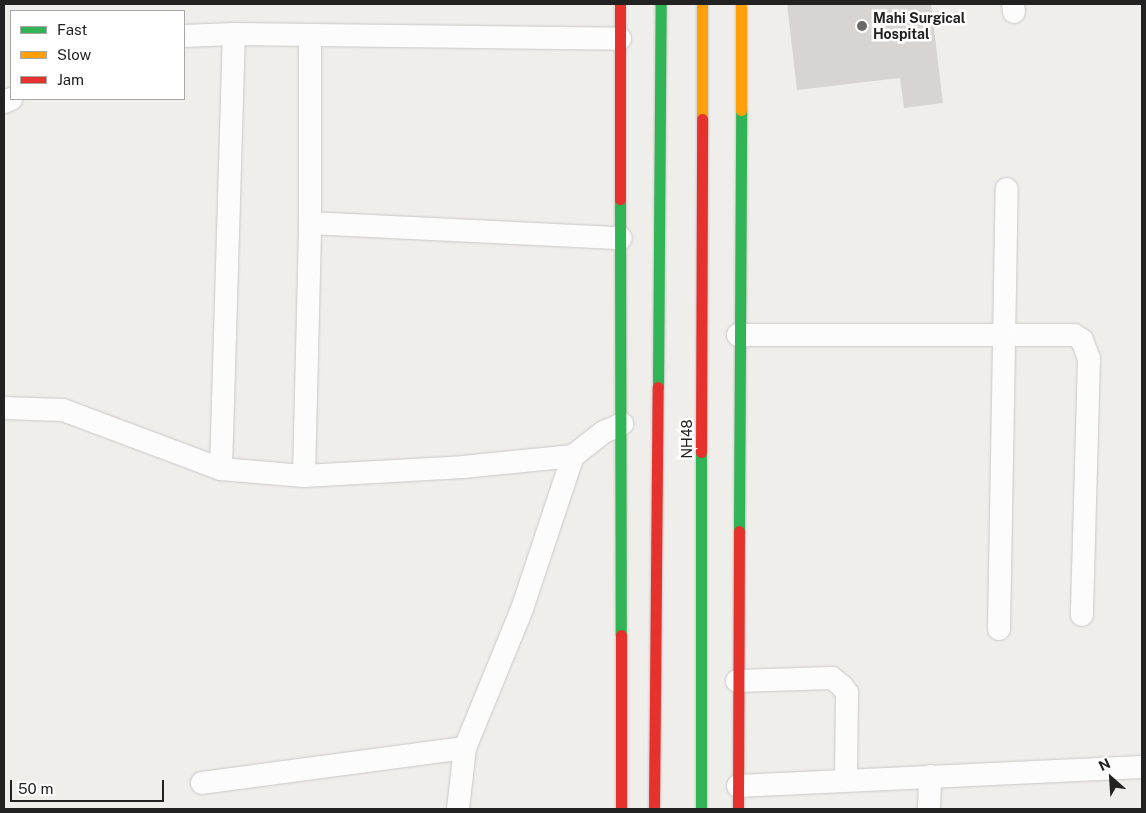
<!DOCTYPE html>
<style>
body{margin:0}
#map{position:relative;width:1146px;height:813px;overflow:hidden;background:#f0eeeb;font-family:"Public Sans",sans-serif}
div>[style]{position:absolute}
.building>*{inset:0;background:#d7d4d2}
.roads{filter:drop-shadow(0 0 1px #c9c8c7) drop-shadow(0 0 1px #c9c8c7)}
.street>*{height:22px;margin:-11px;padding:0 11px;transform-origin:11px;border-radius:11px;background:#fdfcfc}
.fast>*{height:11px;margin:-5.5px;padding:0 5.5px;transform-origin:5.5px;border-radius:5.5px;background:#30b455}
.slow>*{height:11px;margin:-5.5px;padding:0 5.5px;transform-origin:5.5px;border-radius:5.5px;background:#ff9f0a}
.jam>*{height:11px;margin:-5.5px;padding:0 5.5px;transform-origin:5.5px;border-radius:5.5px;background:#e5322d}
.dots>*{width:14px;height:14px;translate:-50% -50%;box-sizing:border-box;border:2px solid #fff;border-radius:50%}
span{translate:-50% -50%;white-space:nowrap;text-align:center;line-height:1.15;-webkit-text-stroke:5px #fff;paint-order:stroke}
.poi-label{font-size:14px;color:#222;font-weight:700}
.left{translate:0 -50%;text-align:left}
.street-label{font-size:14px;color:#222}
.frame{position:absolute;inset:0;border:5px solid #222;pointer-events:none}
.legend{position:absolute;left:10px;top:10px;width:175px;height:90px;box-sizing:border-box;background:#fff;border:1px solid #a7a7a7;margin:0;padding:6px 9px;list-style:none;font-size:15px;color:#222}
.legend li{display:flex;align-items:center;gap:10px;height:25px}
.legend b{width:25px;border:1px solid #a7a7a7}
.north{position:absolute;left:1086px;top:753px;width:50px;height:50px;-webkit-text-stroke:4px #fff;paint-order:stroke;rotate:334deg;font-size:14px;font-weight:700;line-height:20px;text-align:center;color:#222}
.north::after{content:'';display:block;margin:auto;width:18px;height:22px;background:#222;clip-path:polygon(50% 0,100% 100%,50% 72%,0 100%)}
.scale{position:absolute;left:10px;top:780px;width:154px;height:22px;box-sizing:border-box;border:2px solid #222;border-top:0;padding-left:6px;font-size:15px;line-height:18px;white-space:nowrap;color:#222;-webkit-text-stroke:4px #fff;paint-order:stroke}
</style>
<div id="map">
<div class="building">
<div style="clip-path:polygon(787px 4px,931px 4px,943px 103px,904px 108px,900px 78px,797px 90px)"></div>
</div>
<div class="roads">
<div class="street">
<div style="left:1013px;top:4px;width:8px;rotate:83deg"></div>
<div style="left:184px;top:36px;width:50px;rotate:-2.3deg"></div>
<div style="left:234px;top:34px;width:386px;rotate:0.7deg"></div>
<div style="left:4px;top:102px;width:8px;rotate:-23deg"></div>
<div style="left:310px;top:223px;width:311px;rotate:2.8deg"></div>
<div style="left:738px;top:335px;width:336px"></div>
<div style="left:1074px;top:335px;width:9px;rotate:32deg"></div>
<div style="left:1082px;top:340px;width:20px;rotate:70deg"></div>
<div style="left:1089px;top:359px;width:256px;rotate:91.6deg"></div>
<div style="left:4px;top:408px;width:59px;rotate:1.9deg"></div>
<div style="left:63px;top:410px;width:169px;rotate:20.5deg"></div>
<div style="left:221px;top:469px;width:83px;rotate:4.8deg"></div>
<div style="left:304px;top:476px;width:159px;rotate:-3.2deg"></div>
<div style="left:463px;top:467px;width:111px;rotate:-5.7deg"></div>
<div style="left:221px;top:469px;width:435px;rotate:-88.3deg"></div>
<div style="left:304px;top:476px;width:253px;rotate:-88.6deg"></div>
<div style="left:310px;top:223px;width:188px;rotate:-90deg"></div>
<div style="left:999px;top:629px;width:440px;rotate:-89deg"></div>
<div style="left:737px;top:681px;width:95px;rotate:-1.8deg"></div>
<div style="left:832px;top:678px;width:13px;rotate:39deg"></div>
<div style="left:842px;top:686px;width:9px;rotate:54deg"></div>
<div style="left:847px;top:693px;width:87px;rotate:90.7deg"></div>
<div style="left:202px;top:783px;width:265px;rotate:-7.6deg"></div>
<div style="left:465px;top:748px;width:150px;rotate:-67.7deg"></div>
<div style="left:522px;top:609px;width:161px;rotate:-71.6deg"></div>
<div style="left:573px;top:456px;width:39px;rotate:-38deg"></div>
<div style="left:604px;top:432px;width:20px;rotate:-24deg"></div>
<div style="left:738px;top:786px;width:404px;rotate:-2.7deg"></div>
<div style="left:458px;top:809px;width:61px;rotate:-83.5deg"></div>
<div style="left:929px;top:809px;width:33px;rotate:-88deg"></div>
</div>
<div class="fast">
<div style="left:620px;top:199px;width:436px;rotate:89.9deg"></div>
<div style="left:658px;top:387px;width:383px;rotate:-89.6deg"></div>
<div style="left:739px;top:531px;width:421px;rotate:-89.7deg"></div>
<div style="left:701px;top:809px;width:357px;rotate:-90deg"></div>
</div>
<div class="slow">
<div style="left:741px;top:110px;width:106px;rotate:-90deg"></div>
<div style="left:702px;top:119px;width:115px;rotate:-90deg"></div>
</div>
<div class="jam">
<div style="left:620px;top:4px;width:195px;rotate:90deg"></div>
<div style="left:701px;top:452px;width:333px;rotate:-89.8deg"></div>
<div style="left:621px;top:635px;width:174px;rotate:90deg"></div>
<div style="left:654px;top:809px;width:422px;rotate:-89.5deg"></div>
<div style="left:738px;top:809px;width:278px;rotate:-89.8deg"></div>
</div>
</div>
<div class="dots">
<div style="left:862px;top:26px;background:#6a6968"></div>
</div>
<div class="poi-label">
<span class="left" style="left:873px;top:26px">Mahi Surgical<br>Hospital</span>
</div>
<div class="street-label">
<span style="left:687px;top:439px;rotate:-90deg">NH48</span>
</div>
<div class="frame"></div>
<ul class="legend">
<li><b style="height:6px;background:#30b455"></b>Fast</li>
<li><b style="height:6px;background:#ff9f0a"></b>Slow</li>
<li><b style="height:6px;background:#e5322d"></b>Jam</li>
</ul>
<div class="north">N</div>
<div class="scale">50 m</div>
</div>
